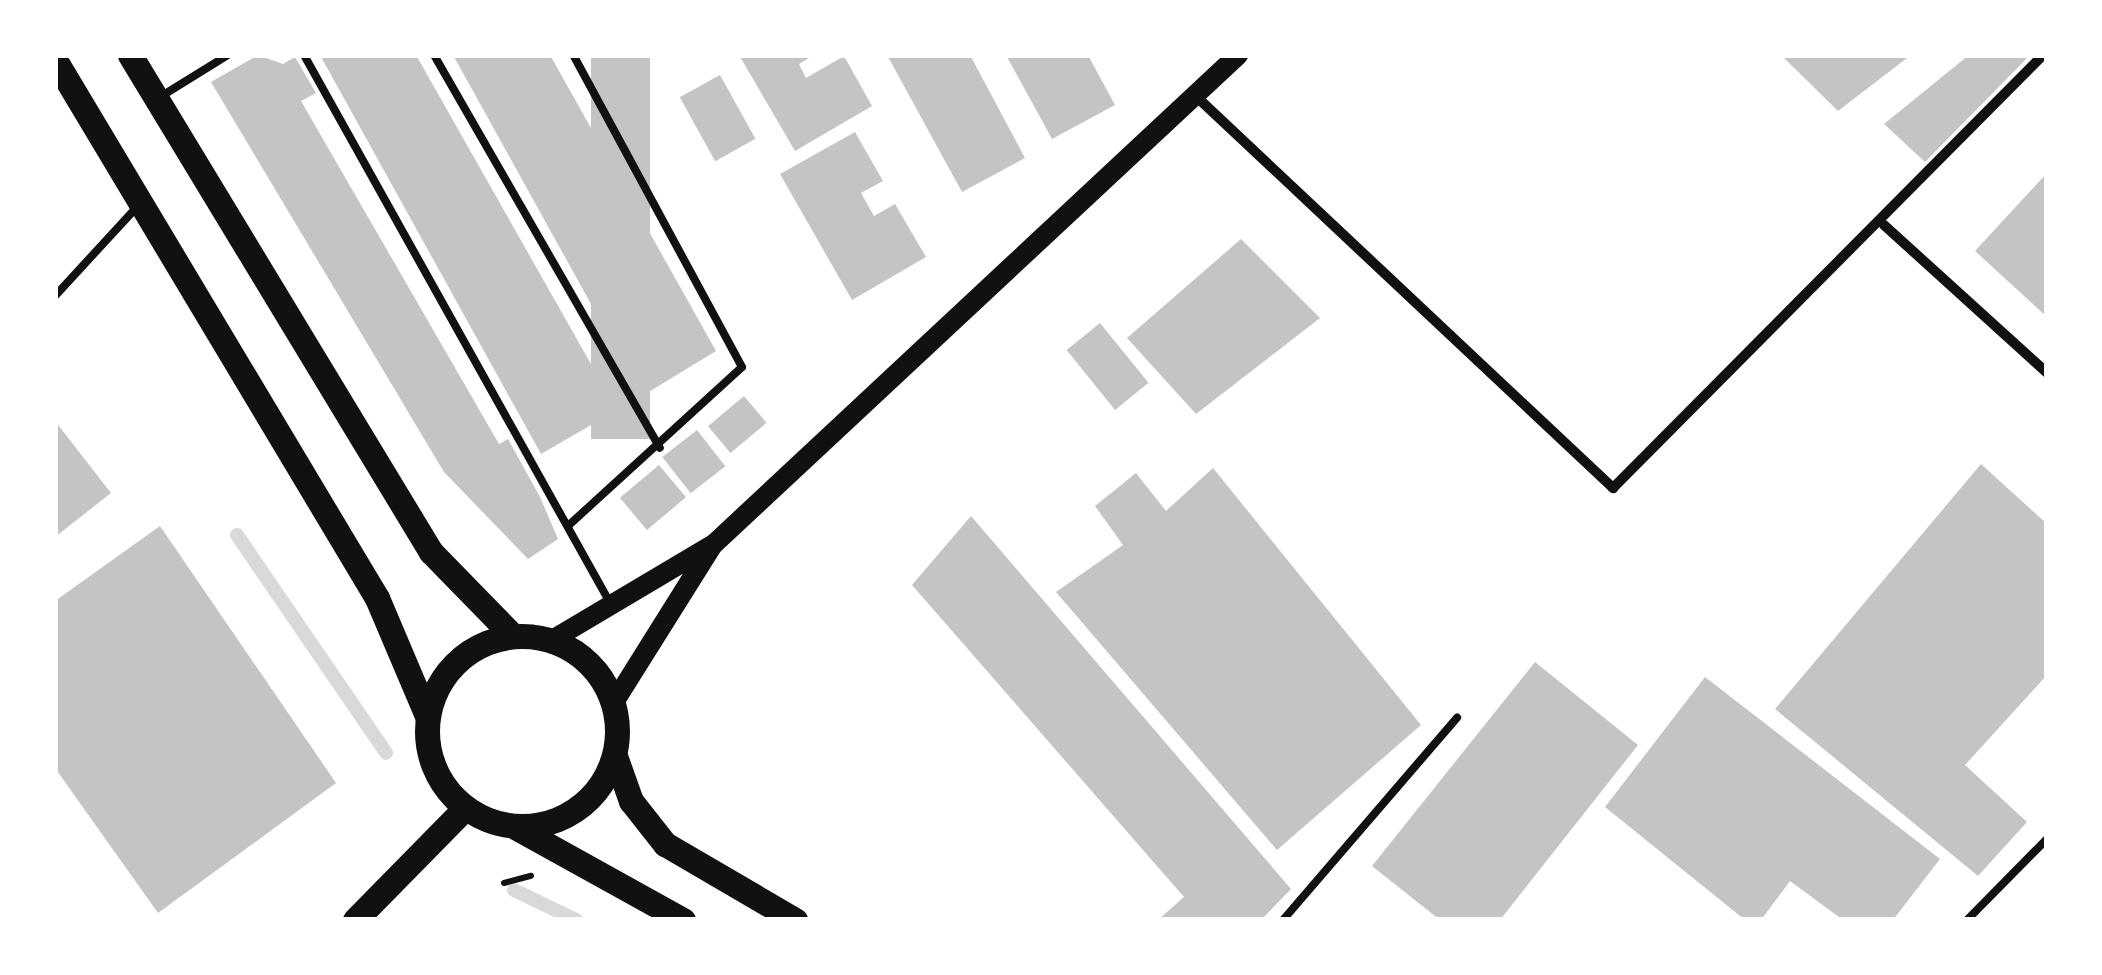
<!DOCTYPE html>
<style>
body{margin:0}
#map{position:relative;width:2102px;height:975px;overflow:hidden;background:#fff;font-family:Inter,sans-serif}
div>[style]{position:absolute}
.stream>*{height:14px;margin:-7px;padding:0 7px;transform-origin:7px;border-radius:7px;background:#d9d9d9}
.building>*{inset:0;background:#c4c4c4;transform-origin:0 0}
.path>*{height:6px;margin:-3px;padding:0 3px;transform-origin:3px;border-radius:3px;background:#111}
.service>*{height:8px;margin:-4px;padding:0 4px;transform-origin:4px;border-radius:4px;background:#111}
.minor>*{height:10px;margin:-5px;padding:0 5px;transform-origin:5px;border-radius:5px;background:#111}
.secondary>*{height:20px;margin:-10px;padding:0 10px;transform-origin:10px;border-radius:10px;background:#111}
.primary>*{height:25px;margin:-12.5px;padding:0 12.5px;transform-origin:12.5px;border-radius:12.5px;background:#111}
.primary>.ring{margin:-12.5px;padding:0;box-sizing:content-box;background:none;border:25px solid #111;border-radius:50%}
span{translate:-50% -50%;white-space:nowrap;text-align:center;line-height:1.15;-webkit-text-stroke:9px #fff;paint-order:stroke}
.frame{position:absolute;inset:0;border:58px solid #fff;pointer-events:none}
</style>
<div id="map">
<div class="stream">
<div style="left:237px;top:535px;width:264px;rotate:55.6deg"></div>
<div style="left:514px;top:890px;width:69px;rotate:25.8deg"></div>
</div>
<div class="building">
<div style="clip-path:polygon(258px 55px,283px 64px,295px 57px,316px 93px,301px 101px,499px 444px,508px 439px,540px 497px,558px 539px,528px 559px,444px 472px,211px 82px)"></div>
<div style="clip-path:polygon(320px 55px,416px 55px,617px 410px,541px 454px)"></div>
<div style="clip-path:polygon(453px 55px,550px 55px,716px 351px,642px 396px)"></div>
<div style="left:591px;top:55px;width:59px;height:384px"></div>
<div style="clip-path:polygon(739px 55px,814px 55px,799px 64px,806px 78px,844px 56px,872px 106px,795px 151px)"></div>
<div style="clip-path:polygon(887px 55px,970px 55px,1025px 158px,962px 192px)"></div>
<div style="clip-path:polygon(1006px 55px,1088px 55px,1115px 105px,1052px 139px)"></div>
<div style="clip-path:polygon(1781px 55px,1911px 55px,1838px 111px)"></div>
<div style="clip-path:polygon(1969px 55px,2030px 55px,1925px 162px,1884px 124px)"></div>
<div style="left:720px;top:75px;width:73px;height:46px;rotate:61deg"></div>
<div style="clip-path:polygon(855px 132px,883px 181px,861px 193px,874px 216px,895px 204px,926px 257px,852px 300px,780px 174px)"></div>
<div style="clip-path:polygon(2047px 173px,2047px 317px,1975px 251px)"></div>
<div style="clip-path:polygon(1241px 239px,1320px 318px,1196px 414px,1127px 338px)"></div>
<div style="left:1100px;top:323px;width:77px;height:43px;rotate:51deg"></div>
<div style="left:744px;top:396px;width:35px;height:47px;rotate:50deg"></div>
<div style="clip-path:polygon(55px 421px,111px 493px,55px 537px)"></div>
<div style="left:697px;top:430px;width:46px;height:44px;rotate:52deg"></div>
<div style="clip-path:polygon(1981px 464px,2047px 524px,2047px 675px,1965px 765px,2027px 822px,1978px 876px,1775px 709px)"></div>
<div style="left:659px;top:465px;width:42px;height:51px;rotate:50deg"></div>
<div style="clip-path:polygon(1213px 468px,1421px 725px,1277px 850px,1056px 592px,1123px 545px,1095px 506px,1136px 473px,1166px 511px)"></div>
<div style="clip-path:polygon(971px 516px,1291px 889px,1261px 920px,1158px 920px,1184px 897px,912px 585px)"></div>
<div style="clip-path:polygon(160px 526px,336px 783px,158px 913px,55px 768px,55px 601px)"></div>
<div style="clip-path:polygon(1535px 662px,1638px 745px,1500px 920px,1440px 920px,1372px 866px)"></div>
<div style="clip-path:polygon(1705px 677px,1940px 859px,1893px 920px,1843px 920px,1790px 881px,1761px 920px,1745px 920px,1605px 807px)"></div>
</div>
<div class="path">
<div style="left:504px;top:883px;width:28px;rotate:-15deg"></div>
</div>
<div class="service">
<div style="left:304px;top:55px;width:625px;rotate:60.81deg"></div>
<div style="left:434px;top:55px;width:453px;rotate:60.1deg"></div>
<div style="left:160px;top:97px;width:80px;rotate:-31.7deg"></div>
<div style="left:55px;top:296px;width:120px;rotate:-47.4deg"></div>
<div style="left:569px;top:525px;width:234px;rotate:-42.4deg"></div>
<div style="left:742px;top:367px;width:355px;rotate:-118.4deg"></div>
<div style="left:1283px;top:920px;width:267px;rotate:-49.3deg"></div>
<div style="left:1967px;top:920px;width:114px;rotate:-45.4deg"></div>
</div>
<div class="minor">
<div style="left:1200px;top:100px;width:567px;rotate:43.21deg"></div>
<div style="left:1613px;top:488px;width:610px;rotate:-45.2deg"></div>
<div style="left:1884px;top:225px;width:220px;rotate:42.2deg"></div>
</div>
<div class="secondary">
<div style="left:552px;top:640px;width:188px;rotate:-30.7deg"></div>
<div style="left:714px;top:544px;width:717px;rotate:-43.02deg"></div>
<div style="left:613px;top:704px;width:186px;rotate:-57.9deg"></div>
</div>
<div class="primary">
<div style="left:130px;top:55px;width:581px;rotate:58.8deg"></div>
<div style="left:431px;top:552px;width:116px;rotate:45.7deg"></div>
<div style="left:55px;top:60px;width:627px;rotate:59.1deg"></div>
<div style="left:377px;top:598px;width:128px;rotate:67deg"></div>
<div class="ring" style="left:427px;top:636px;width:165px;height:165px"></div>
<div style="left:615px;top:756px;width:48px;rotate:70.4deg"></div>
<div style="left:631px;top:801px;width:55px;rotate:51.7deg"></div>
<div style="left:665px;top:844px;width:151px;rotate:30.3deg"></div>
<div style="left:517px;top:828px;width:190px;rotate:29deg"></div>
<div style="left:355px;top:920px;width:157px;rotate:-45.5deg"></div>
</div>
<div class="frame"></div>
</div>
